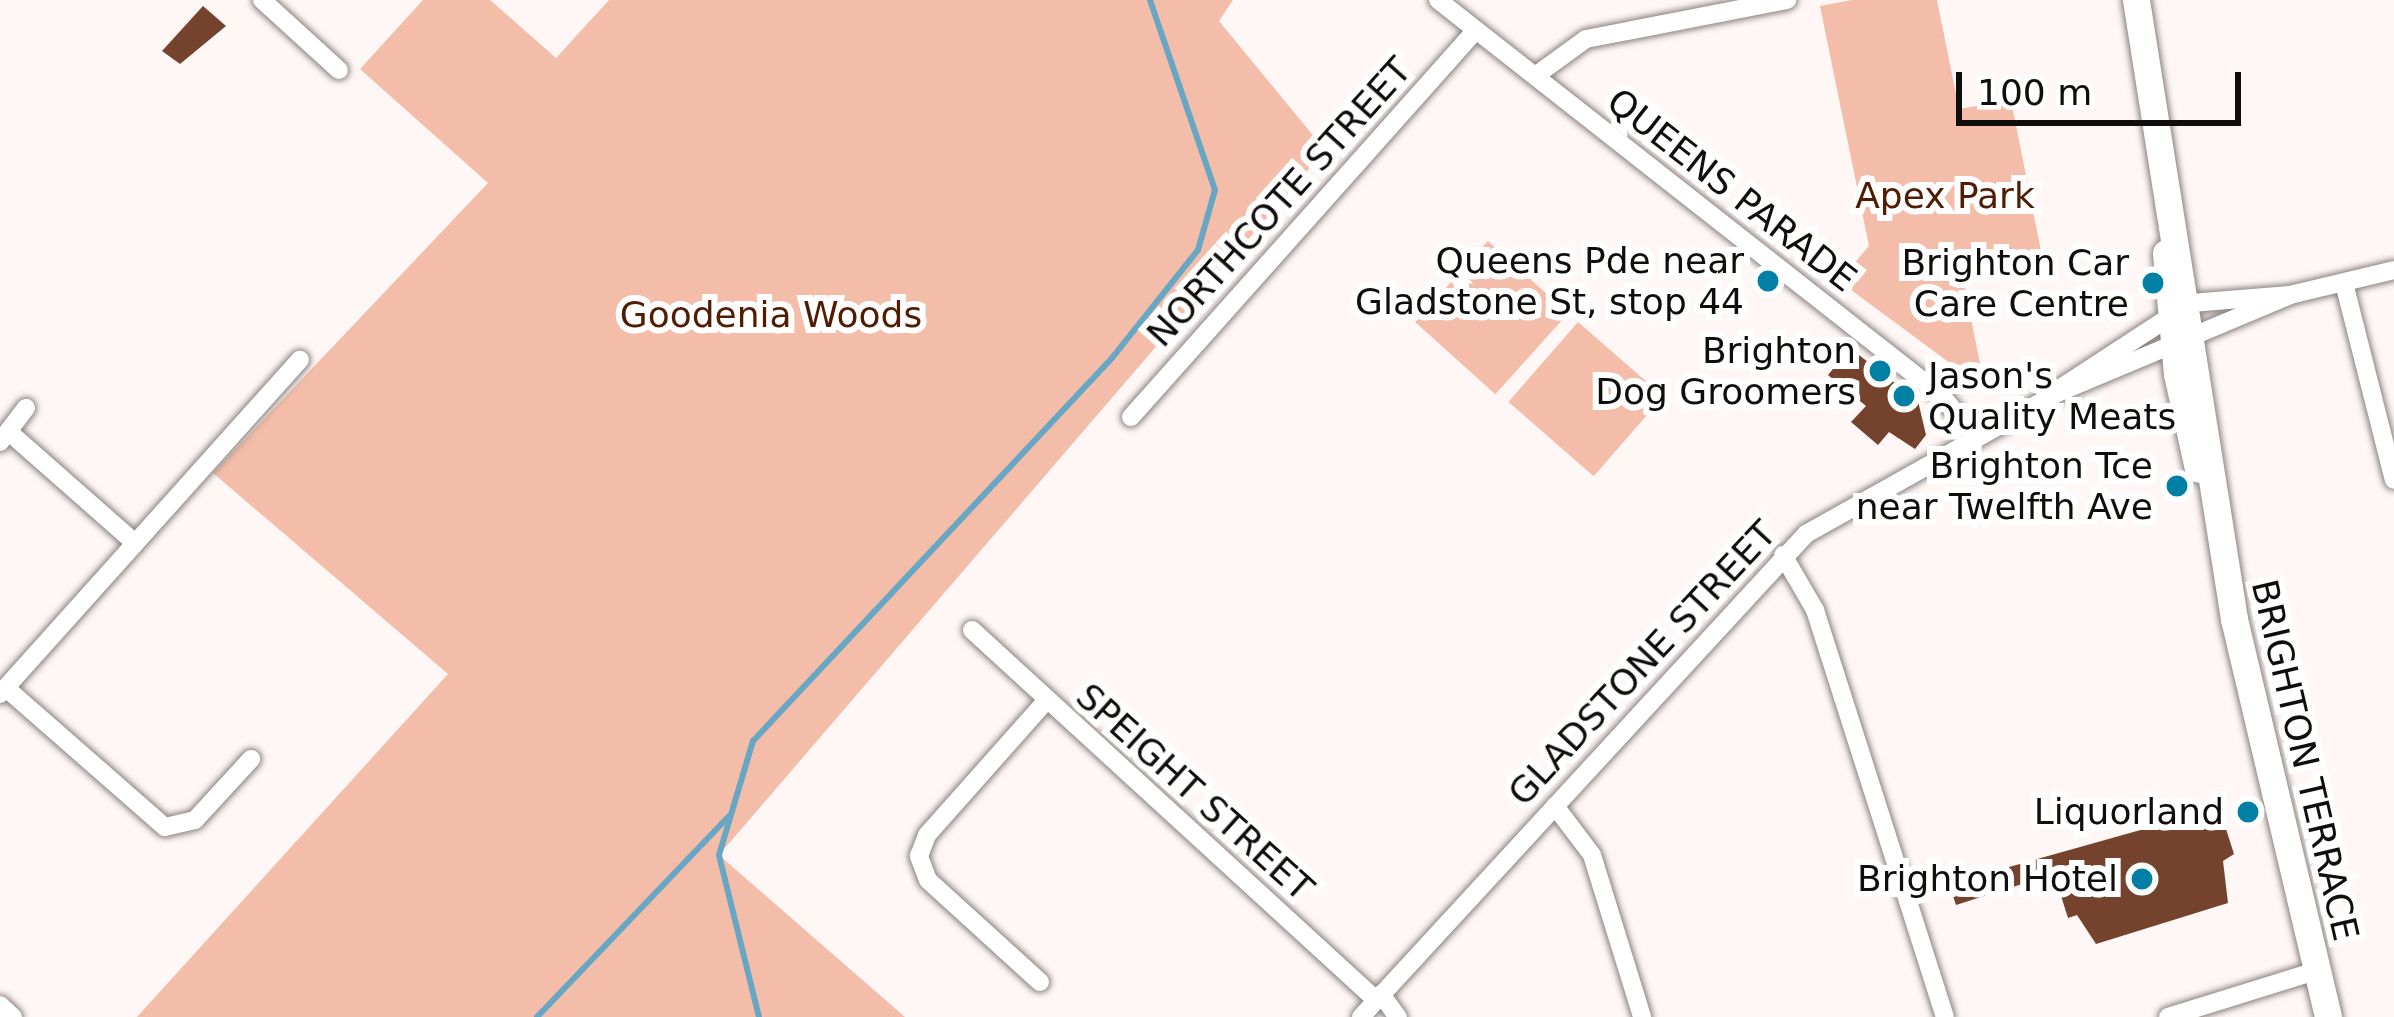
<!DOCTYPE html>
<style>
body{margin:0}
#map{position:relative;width:2394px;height:1017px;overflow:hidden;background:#fef7f5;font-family:"DejaVu Sans",sans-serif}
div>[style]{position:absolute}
.green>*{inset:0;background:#f3bda9;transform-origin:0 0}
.stream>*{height:6px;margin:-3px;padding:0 3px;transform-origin:3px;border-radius:3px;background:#67a7c4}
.building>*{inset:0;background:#75422e}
.roads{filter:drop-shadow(0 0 3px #8a8381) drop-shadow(0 0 3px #8a8381)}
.minor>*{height:18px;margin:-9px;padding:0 9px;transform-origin:9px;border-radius:9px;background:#fff}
.secondary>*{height:27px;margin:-13.5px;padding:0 13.5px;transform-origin:13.5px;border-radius:13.5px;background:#fff}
.dots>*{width:33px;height:33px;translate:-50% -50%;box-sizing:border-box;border:6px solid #fff;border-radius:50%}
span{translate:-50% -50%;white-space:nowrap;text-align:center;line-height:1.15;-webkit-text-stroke:12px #fff;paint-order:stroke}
.street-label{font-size:36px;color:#100e0d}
.park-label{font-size:36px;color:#511c04}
.poi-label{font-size:36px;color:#100e0d}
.right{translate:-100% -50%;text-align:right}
.left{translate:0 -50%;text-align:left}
.scale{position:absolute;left:1956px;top:72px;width:285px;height:54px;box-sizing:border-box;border:6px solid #100e0d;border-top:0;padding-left:15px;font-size:36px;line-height:42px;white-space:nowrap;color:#100e0d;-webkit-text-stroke:9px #fff;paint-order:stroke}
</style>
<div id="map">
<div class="green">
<div style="clip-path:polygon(423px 0,490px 0,556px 58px,609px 0,1233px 0,1219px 21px,1325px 150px,719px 855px,905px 1017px,137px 1017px,448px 674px,213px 473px,488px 183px,360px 69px)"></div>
<div style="clip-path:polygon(1852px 0,1937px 0,1959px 109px,2011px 100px,2043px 261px,1963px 278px,1985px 389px,1839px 281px,1869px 246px,1820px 6px)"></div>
<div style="left:1488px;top:241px;width:108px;height:109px;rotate:42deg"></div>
<div style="left:1578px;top:322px;width:113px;height:106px;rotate:41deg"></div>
</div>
<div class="stream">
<div style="left:537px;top:1017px;width:278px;rotate:-46.3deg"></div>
<div style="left:759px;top:1017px;width:167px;rotate:-103.9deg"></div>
<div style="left:719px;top:855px;width:119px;rotate:-73.4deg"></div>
<div style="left:753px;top:741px;width:525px;rotate:-46.85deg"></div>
<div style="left:1112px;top:358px;width:138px;rotate:-51.5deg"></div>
<div style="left:1198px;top:250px;width:62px;rotate:-74.2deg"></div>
<div style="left:1215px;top:190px;width:201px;rotate:-108.9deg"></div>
</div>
<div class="building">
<div style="clip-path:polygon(203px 6px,226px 26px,180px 64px,162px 51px)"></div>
<div style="clip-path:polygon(1850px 348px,1918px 401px,1926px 435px,1915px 449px,1889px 432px,1878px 445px,1851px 422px,1866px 406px,1828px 375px)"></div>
<div style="clip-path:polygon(2201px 813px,2221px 813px,2234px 854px,2223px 861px,2228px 903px,2096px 944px,2077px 915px,2068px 918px,2054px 874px,1956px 905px,1949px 884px)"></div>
</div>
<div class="roads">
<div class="minor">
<div style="left:262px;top:0;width:104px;rotate:42.3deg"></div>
<div style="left:1438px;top:0;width:641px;rotate:38.16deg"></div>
<div style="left:1942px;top:396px;width:54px;rotate:51deg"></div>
<div style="left:1535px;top:76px;width:63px;rotate:-36deg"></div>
<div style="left:1586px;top:39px;width:205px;rotate:-11deg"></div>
<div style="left:2344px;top:283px;width:203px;rotate:75.8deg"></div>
<div style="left:2062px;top:387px;width:154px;rotate:-33.1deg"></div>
<div style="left:2191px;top:303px;width:99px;rotate:-4.6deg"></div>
<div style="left:2290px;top:295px;width:107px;rotate:-13.5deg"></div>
<div style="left:1131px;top:417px;width:518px;rotate:-48.28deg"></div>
<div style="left:9px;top:432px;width:168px;rotate:41.4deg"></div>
<div style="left:0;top:442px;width:43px;rotate:-52.6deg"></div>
<div style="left:1783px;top:555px;width:64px;rotate:59.8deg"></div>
<div style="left:1815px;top:610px;width:427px;rotate:72.3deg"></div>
<div style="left:972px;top:630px;width:548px;rotate:42.48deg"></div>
<div style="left:6px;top:688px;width:211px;rotate:41.2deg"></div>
<div style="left:165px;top:827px;width:31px;rotate:-13deg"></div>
<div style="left:195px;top:820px;width:83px;rotate:-47.4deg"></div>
<div style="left:0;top:694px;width:449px;rotate:-48.1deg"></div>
<div style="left:1555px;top:806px;width:61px;rotate:52.9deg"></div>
<div style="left:1592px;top:855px;width:170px;rotate:72.8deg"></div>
<div style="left:1040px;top:982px;width:151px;rotate:-137.7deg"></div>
<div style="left:928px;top:880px;width:26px;rotate:-111deg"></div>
<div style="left:919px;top:856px;width:22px;rotate:-69deg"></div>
<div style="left:927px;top:835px;width:179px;rotate:-48.4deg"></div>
<div style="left:1381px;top:994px;width:29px;rotate:54deg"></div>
<div style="left:0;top:1005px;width:18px;rotate:43deg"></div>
<div style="left:1361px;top:1017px;width:657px;rotate:-47.34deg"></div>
<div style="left:1806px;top:534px;width:286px;rotate:-29.3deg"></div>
<div style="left:2055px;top:394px;width:255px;rotate:-22.8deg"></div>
<div style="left:2168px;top:1017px;width:155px;rotate:-17.3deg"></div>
</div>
<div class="secondary">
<div style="left:2136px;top:0;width:627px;rotate:81deg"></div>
<div style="left:2234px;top:619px;width:409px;rotate:76.7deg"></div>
<div style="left:2166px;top:253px;width:121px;rotate:84.8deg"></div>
<div style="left:2177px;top:374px;width:97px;rotate:77.5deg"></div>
</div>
</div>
<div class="dots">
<div style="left:1768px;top:281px;background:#027fa5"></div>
<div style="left:2153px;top:283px;background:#027fa5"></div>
<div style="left:1880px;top:371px;background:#027fa5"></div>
<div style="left:1904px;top:396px;background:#027fa5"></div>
<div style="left:2177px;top:486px;background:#027fa5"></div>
<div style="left:2248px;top:812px;background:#027fa5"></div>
<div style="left:2142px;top:879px;background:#027fa5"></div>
</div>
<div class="street-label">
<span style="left:1732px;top:190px;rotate:38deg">QUEENS PARADE</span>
<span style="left:1279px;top:202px;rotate:-48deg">NORTHCOTE STREET</span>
<span style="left:1642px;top:663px;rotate:-47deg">GLADSTONE STREET</span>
<span style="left:2305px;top:760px;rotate:77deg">BRIGHTON TERRACE</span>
<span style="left:1195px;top:792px;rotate:42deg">SPEIGHT STREET</span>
</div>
<div class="park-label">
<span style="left:1945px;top:196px">Apex Park</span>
<span style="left:771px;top:315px">Goodenia Woods</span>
</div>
<div class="poi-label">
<span class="right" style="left:1744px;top:281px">Queens Pde near<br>Gladstone St, stop 44</span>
<span class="right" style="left:2129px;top:283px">Brighton Car<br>Care Centre</span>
<span class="right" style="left:1856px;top:371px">Brighton<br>Dog Groomers</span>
<span class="left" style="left:1928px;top:396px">Jason's<br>Quality Meats</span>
<span class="right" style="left:2153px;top:486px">Brighton Tce<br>near Twelfth Ave</span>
<span class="right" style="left:2224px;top:812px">Liquorland</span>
<span class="right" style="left:2118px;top:879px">Brighton Hotel</span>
</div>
<div class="scale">100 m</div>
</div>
